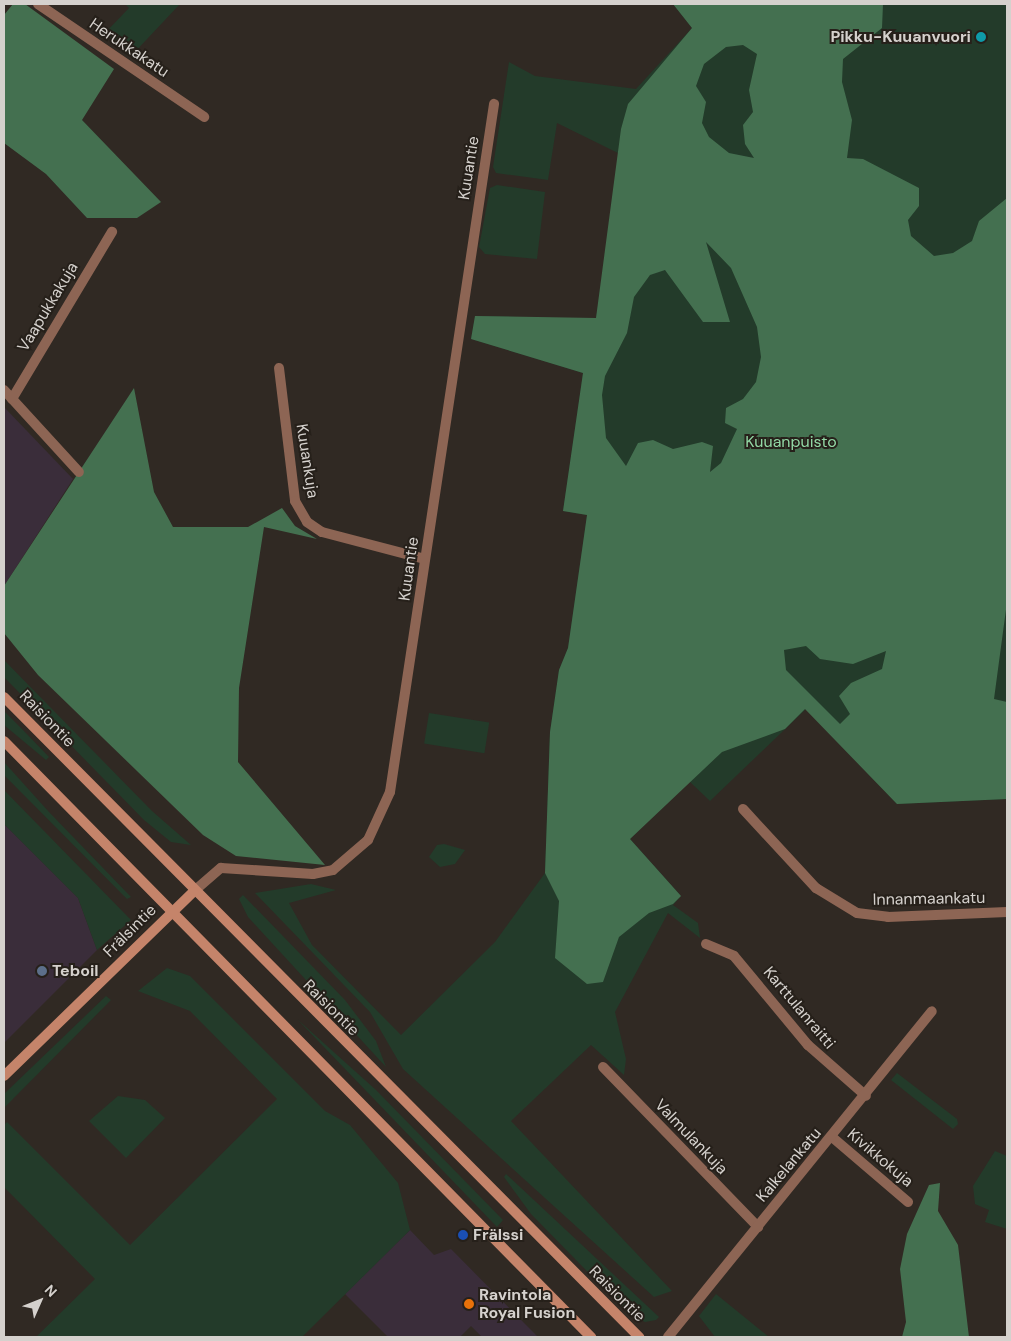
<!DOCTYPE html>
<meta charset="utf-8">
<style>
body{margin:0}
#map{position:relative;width:1011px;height:1341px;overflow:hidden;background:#302923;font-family:"DM Sans",sans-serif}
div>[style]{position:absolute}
.commercial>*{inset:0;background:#3a2d3a}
.green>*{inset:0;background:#233b2a;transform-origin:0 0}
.forest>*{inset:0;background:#447050}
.street>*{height:10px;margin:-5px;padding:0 5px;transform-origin:5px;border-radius:5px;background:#8d6554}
.secondary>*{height:10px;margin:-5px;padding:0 5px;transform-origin:5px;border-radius:5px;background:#c5846a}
.dots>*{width:14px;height:14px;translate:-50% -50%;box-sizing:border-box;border:2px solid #26201a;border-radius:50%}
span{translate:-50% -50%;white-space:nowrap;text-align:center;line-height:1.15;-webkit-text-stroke:4px #26201a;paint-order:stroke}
.poi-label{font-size:16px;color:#d5d1cd;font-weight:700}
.right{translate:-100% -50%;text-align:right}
.left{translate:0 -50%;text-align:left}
.street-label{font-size:16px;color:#d5d1cd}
.park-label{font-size:16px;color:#92d8a5}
.frame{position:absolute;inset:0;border:5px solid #d5d1cd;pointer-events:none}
.north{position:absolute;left:15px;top:1276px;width:50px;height:50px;-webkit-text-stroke:4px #26201a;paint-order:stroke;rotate:46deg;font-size:14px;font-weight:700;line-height:20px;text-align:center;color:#d5d1cd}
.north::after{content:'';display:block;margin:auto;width:18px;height:22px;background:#d5d1cd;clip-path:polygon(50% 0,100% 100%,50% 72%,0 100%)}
</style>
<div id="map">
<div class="commercial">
<div style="clip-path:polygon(4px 407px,73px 479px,4px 586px)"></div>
<div style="clip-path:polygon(4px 824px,78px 898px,97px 950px,4px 1043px)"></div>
<div style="clip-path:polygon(410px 1230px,434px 1255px,451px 1249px,538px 1337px,482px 1337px,471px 1326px,460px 1337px,388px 1337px,345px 1294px)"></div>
</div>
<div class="green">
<div style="clip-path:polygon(125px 4px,180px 4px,133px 54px,104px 34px,129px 8px)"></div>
<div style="clip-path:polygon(673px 4px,1007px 4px,1007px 799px,897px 804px,806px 709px,710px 801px,689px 781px,630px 839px,681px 896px,673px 905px,698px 923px,700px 938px,668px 913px,615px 1012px,626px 1059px,624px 1075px,591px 1045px,511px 1121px,672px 1291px,654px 1297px,403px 1069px,370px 1012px,255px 893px,311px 884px,336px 890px,289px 903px,312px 945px,401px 1035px,495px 942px,545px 873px,550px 732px,559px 670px,568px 648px,587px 515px,563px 511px,583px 373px,471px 339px,475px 316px,596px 319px,620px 154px,557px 123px,548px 180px,496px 173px,493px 167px,509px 62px,535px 76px,636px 89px,692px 28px)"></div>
<div style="clip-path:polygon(497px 185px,545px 192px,537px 259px,485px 254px,479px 247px,490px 188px)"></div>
<div style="clip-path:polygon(4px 660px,152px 811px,191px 845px,171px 842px,144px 820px,4px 677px)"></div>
<div style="clip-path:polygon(4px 711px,22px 729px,49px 757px,46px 760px,4px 725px)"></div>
<div style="left:429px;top:713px;width:61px;height:31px;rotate:9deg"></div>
<div style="clip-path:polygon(4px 762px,49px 812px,131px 897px,127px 899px,4px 775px)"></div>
<div style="clip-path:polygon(4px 790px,131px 920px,97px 950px,78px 898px,4px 824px)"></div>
<div style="clip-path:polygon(437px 845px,444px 844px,465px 850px,455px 864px,440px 867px,429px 857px)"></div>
<div style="clip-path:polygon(243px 895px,345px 1000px,376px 1041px,386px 1067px,248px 917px,239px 899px)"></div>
<div style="clip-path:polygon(167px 968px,190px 976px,325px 1111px,350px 1125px,398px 1183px,410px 1230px,302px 1337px,36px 1337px,95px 1279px,4px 1187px,4px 1125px,7px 1122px,130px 1245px,277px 1099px,190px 1011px,138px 991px)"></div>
<div style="clip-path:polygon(106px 996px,111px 1000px,4px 1108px,4px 1094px)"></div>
<div style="clip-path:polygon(297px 1019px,376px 1090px,503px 1220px,497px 1227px)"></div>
<div style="clip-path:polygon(897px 1073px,957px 1119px,958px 1124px,953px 1129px,891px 1080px)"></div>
<div style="clip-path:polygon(118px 1096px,145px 1100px,165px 1118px,126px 1158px,89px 1121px)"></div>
<div style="clip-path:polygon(995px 1151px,1007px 1156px,1007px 1229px,985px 1222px,989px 1210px,975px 1204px,973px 1186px)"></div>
<div style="clip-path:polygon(506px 1174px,659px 1317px,656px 1320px,645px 1322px,627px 1312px,531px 1214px,504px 1177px)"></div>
<div style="clip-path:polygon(716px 1294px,769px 1337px,715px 1337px,699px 1316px)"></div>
</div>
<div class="forest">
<div style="clip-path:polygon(13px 4px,25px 4px,114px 69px,82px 120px,161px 202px,137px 218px,87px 218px,46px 174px,4px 143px,4px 15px)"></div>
<div style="clip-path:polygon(evenodd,673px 4px,883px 4px,882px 28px,843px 59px,842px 82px,852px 120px,847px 158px,863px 159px,919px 188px,919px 206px,908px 220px,911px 236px,934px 256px,953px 253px,972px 241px,979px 221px,1007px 198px,1007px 602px,994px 699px,1007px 702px,1007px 799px,897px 804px,805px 709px,785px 729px,722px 752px,630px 839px,681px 896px,673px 904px,649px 913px,619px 937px,603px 982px,587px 984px,555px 958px,559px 901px,545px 873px,550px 732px,559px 670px,568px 648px,587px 515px,563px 511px,583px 373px,471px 339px,475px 316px,596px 318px,621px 129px,628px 104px,692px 28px,673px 4px,743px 45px,757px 54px,749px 90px,753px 112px,743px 125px,745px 144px,754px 158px,729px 153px,709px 137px,702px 123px,706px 102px,696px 86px,704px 64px,726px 47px,743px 45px,673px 4px,706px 242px,731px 268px,757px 327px,761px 357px,756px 382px,743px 399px,726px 408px,725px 423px,737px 429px,721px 463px,710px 472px,713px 446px,702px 442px,673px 449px,653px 440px,638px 443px,626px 466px,606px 438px,602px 395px,605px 376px,627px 333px,634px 297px,650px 275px,665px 270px,703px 322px,730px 322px,706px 242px,673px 4px,806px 646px,820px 659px,853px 664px,886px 651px,882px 669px,851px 683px,839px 696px,850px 714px,840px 724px,786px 670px,784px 650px,806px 646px)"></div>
<div style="clip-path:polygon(134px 388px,154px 492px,173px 527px,248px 527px,282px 508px,295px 526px,317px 539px,264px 527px,239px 688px,238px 762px,325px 865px,236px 856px,203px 835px,38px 675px,4px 633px,4px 586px)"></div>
<div style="clip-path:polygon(940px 1183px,938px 1211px,958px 1245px,969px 1337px,902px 1337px,906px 1322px,900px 1269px,907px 1234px,929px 1185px)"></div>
</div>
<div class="street">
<div style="left:38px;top:4px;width:201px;rotate:34.2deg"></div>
<div style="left:279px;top:368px;width:134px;rotate:83.1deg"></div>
<div style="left:295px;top:501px;width:24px;rotate:60deg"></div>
<div style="left:307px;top:522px;width:18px;rotate:34deg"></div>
<div style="left:322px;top:532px;width:106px;rotate:14.7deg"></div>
<div style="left:4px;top:390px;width:111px;rotate:47.6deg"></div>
<div style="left:12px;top:399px;width:195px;rotate:-59.1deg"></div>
<div style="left:743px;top:809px;width:108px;rotate:47.3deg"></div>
<div style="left:816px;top:888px;width:48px;rotate:31.4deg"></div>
<div style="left:857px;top:913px;width:31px;rotate:7deg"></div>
<div style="left:888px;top:917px;width:119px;rotate:-2.4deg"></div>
<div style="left:193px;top:892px;width:37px;rotate:-41deg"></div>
<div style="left:221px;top:868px;width:92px;rotate:3.7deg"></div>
<div style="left:313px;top:874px;width:20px;rotate:-11deg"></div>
<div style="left:333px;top:870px;width:46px;rotate:-40.6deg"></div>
<div style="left:368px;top:840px;width:53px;rotate:-65.4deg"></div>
<div style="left:390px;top:792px;width:696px;rotate:-81.4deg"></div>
<div style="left:706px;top:944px;width:30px;rotate:23deg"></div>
<div style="left:734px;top:956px;width:116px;rotate:50.3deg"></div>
<div style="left:808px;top:1045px;width:77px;rotate:41.3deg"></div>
<div style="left:603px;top:1067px;width:223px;rotate:45.9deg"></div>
<div style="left:832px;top:1137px;width:100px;rotate:40.5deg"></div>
<div style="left:668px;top:1337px;width:419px;rotate:-51deg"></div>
</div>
<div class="secondary">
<div style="left:4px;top:697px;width:902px;rotate:45.22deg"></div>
<div style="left:4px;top:741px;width:837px;rotate:45.44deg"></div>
<div style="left:4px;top:1076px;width:264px;rotate:-44.2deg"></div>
</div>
<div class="dots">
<div style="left:981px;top:37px;background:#0f9aa8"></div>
<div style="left:42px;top:971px;background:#5c6f8a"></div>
<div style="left:463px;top:1235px;background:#1a4fb4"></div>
<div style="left:469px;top:1304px;background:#e8710a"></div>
</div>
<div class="poi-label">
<span class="right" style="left:971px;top:37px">Pikku-Kuuanvuori</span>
<span class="left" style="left:52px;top:971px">Teboil</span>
<span class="left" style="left:473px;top:1235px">Frälssi</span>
<span class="left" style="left:479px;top:1304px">Ravintola<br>Royal Fusion</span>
</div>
<div class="street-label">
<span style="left:129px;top:48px;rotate:34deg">Herukkakatu</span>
<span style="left:469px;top:168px;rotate:-81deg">Kuuantie</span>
<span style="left:48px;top:307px;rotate:-59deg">Vaapukkakuja</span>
<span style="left:307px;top:461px;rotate:81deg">Kuuankuja</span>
<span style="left:409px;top:569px;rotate:-82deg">Kuuantie</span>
<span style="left:47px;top:719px;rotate:46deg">Raisiontie</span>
<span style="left:929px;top:899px;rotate:-1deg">Innanmaankatu</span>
<span style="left:130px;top:931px;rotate:-45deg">Frälsintie</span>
<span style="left:331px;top:1008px;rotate:45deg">Raisiontie</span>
<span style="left:799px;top:1008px;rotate:50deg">Karttulanraitti</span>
<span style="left:691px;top:1137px;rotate:46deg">Valmulankuja</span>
<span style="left:880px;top:1158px;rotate:40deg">Kivikkokuja</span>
<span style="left:789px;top:1165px;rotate:-50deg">Kalkelankatu</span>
<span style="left:617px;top:1294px;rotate:45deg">Raisiontie</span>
</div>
<div class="park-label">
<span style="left:791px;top:442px">Kuuanpuisto</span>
</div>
<div class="frame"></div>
<div class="north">N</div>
</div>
